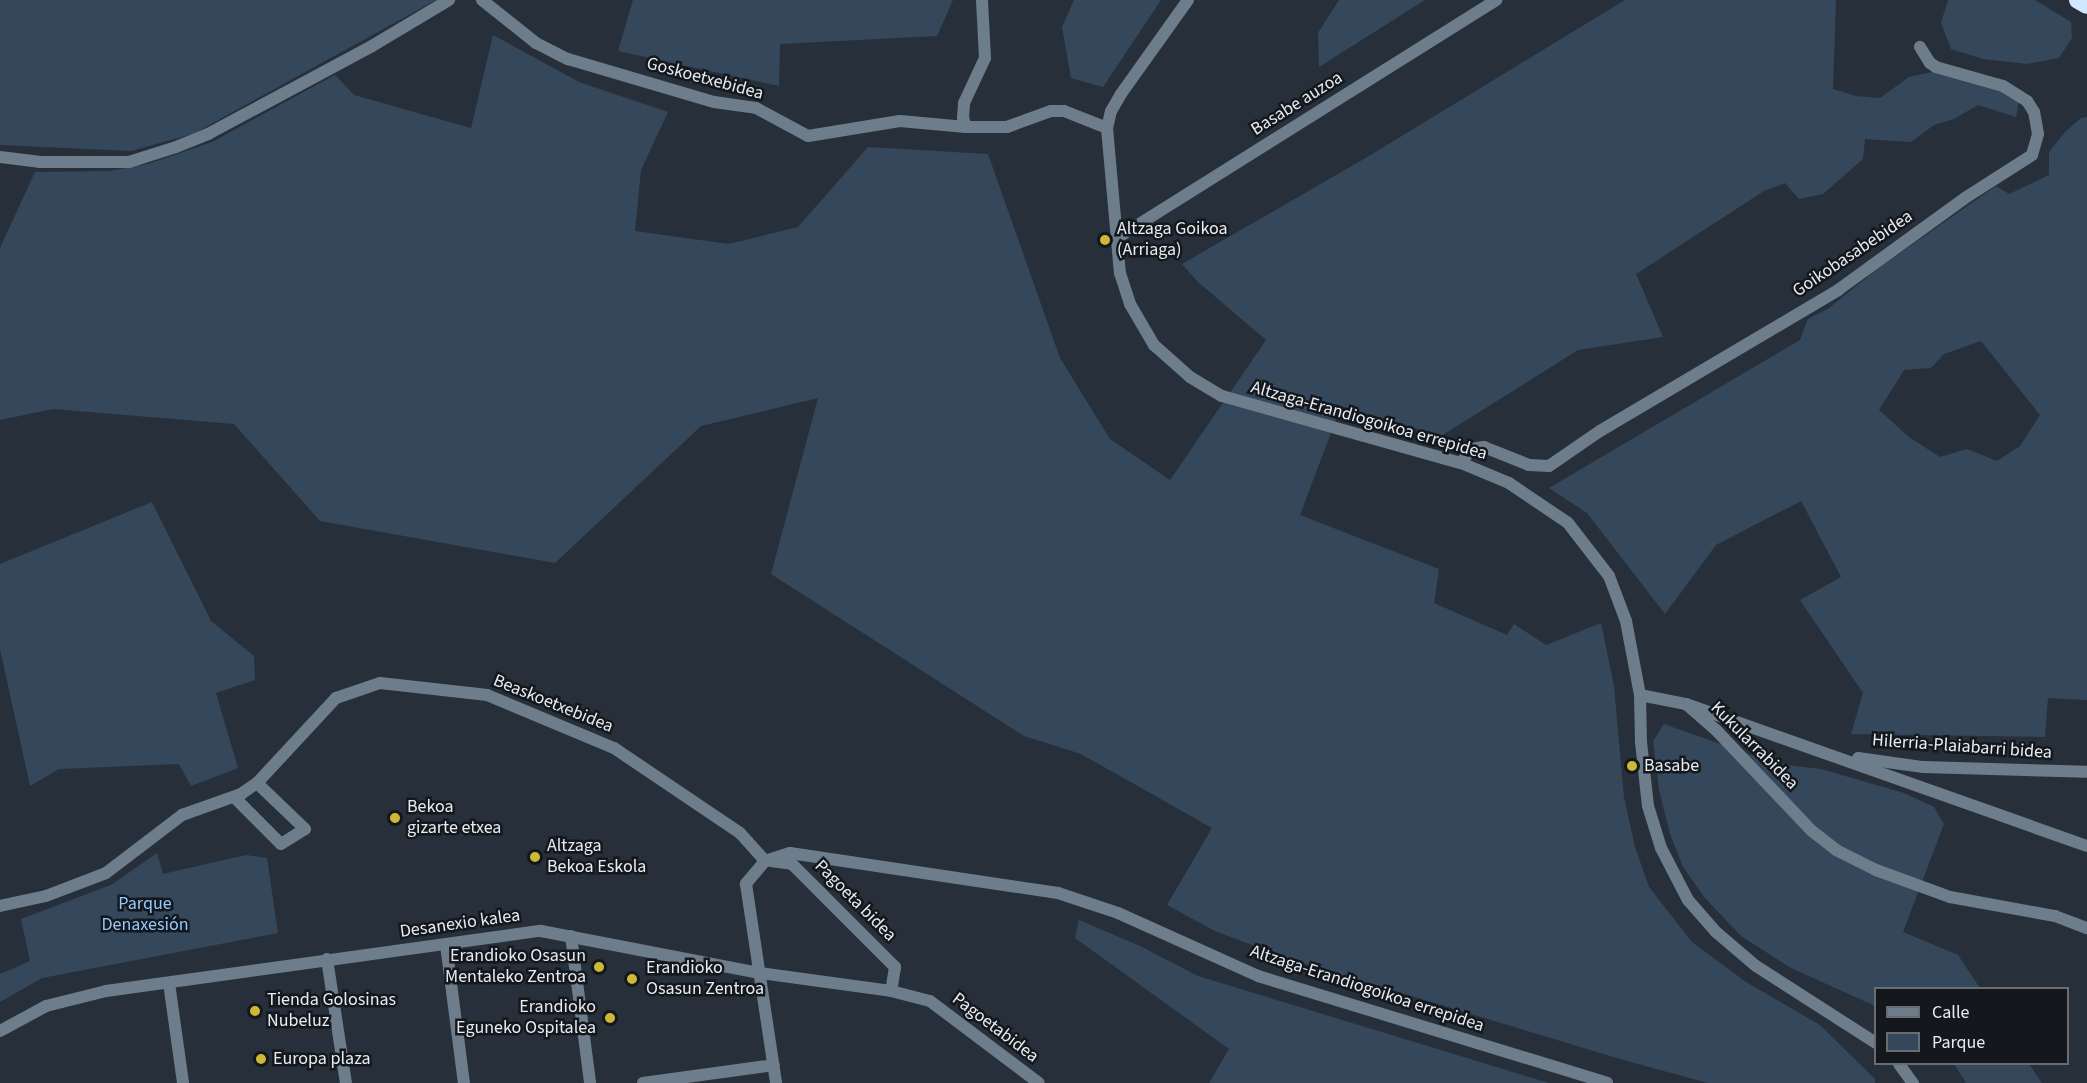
<!DOCTYPE html>
<meta charset="utf-8">
<style>
body{margin:0}
#map{position:relative;width:2087px;height:1083px;overflow:hidden;background:#27303a;font-family:"Source Sans 3",sans-serif}
div>[style]{position:absolute}
.green>*{inset:0;background:#34475b}
.street>*{height:12px;margin:-6px;padding:0 6px;transform-origin:6px;border-radius:6px;background:#6e7d8c}
.highway>*{height:18px;margin:-9px;padding:0 9px;transform-origin:9px;border-radius:9px;background:#d1e7fd}
.dots>*{width:16px;height:16px;translate:-50% -50%;box-sizing:border-box;border:3px solid #14181c;border-radius:50%}
span{translate:-50% -50%;white-space:nowrap;text-align:center;line-height:1.15;-webkit-text-stroke:5px #14181c;paint-order:stroke}
.street-label{font-size:18px;color:#e6ecf3}
.poi-label{font-size:18px;color:#e6ecf3}
.left{translate:0 -50%;text-align:left}
.right{translate:-100% -50%;text-align:right}
.park-label{font-size:18px;color:#94c9ff}
.legend{position:absolute;left:1874px;top:987px;width:195px;height:78px;box-sizing:border-box;background:#14181c;border:2px solid #686d72;margin:0;padding:8px 10px;list-style:none;font-size:18px;color:#e6ecf3}
.legend li{display:flex;align-items:center;gap:12px;height:30px}
.legend b{width:30px;border:2px solid #686d72}
</style>
<div id="map">
<div class="green">
<div style="clip-path:polygon(0 0,436px 0,193px 134px,131px 151px,0 145px)"></div>
<div style="clip-path:polygon(633px 0,953px 0,937px 36px,780px 44px,779px 86px,618px 51px)"></div>
<div style="clip-path:polygon(1074px 0,1161px 0,1103px 87px,1071px 78px,1062px 27px)"></div>
<div style="clip-path:polygon(1339px 0,1425px 0,1319px 67px,1318px 33px)"></div>
<div style="clip-path:polygon(1625px 0,1836px 0,1833px 89px,1856px 96px,1880px 98px,1909px 77px,1932px 72px,1992px 84px,2019px 101px,2016px 117px,1978px 105px,1954px 119px,1934px 125px,1911px 142px,1865px 139px,1863px 159px,1823px 194px,1799px 199px,1785px 183px,1764px 191px,1636px 274px,1663px 337px,1578px 350px,1441px 436px,1341px 406px,1300px 515px,1439px 569px,1434px 603px,1507px 635px,1514px 624px,1546px 645px,1601px 623px,1614px 686px,1624px 797px,1635px 847px,1649px 887px,1692px 942px,1746px 982px,1820px 1025px,1875px 1079px,1875px 1083px,1708px 1083px,1627px 1061px,1289px 959px,1215px 931px,1167px 905px,1212px 828px,1081px 754px,1024px 736px,771px 574px,818px 398px,701px 426px,555px 563px,320px 521px,234px 424px,53px 409px,0 420px,0 248px,35px 172px,109px 171px,148px 164px,212px 142px,335px 75px,354px 95px,471px 128px,493px 35px,579px 82px,668px 112px,641px 170px,635px 231px,729px 244px,798px 227px,868px 147px,988px 154px,1060px 358px,1110px 439px,1170px 480px,1266px 340px,1198px 282px,1182px 264px,1369px 156px)"></div>
<div style="clip-path:polygon(1948px 0,2035px 0,2071px 22px,2072px 38px,2059px 58px,2027px 64px,1983px 59px,1951px 49px,1941px 23px)"></div>
<div style="clip-path:polygon(evenodd,2087px 117px,2087px 700px,2048px 698px,2045px 737px,1851px 734px,1863px 693px,1800px 600px,1841px 577px,1801px 501px,1716px 545px,1665px 614px,1587px 513px,1549px 488px,1800px 340px,1808px 319px,1829px 308px,1880px 267px,1996px 186px,2009px 194px,2049px 175px,2049px 152px,2065px 132px,2081px 118px,2087px 117px,1981px 341px,2040px 415px,2020px 446px,1997px 461px,1967px 449px,1940px 457px,1909px 437px,1879px 410px,1904px 370px,1931px 368px,1944px 354px,1981px 341px)"></div>
<div style="clip-path:polygon(152px 502px,211px 621px,254px 656px,255px 680px,216px 693px,238px 768px,191px 786px,179px 764px,59px 769px,30px 786px,0 649px,0 564px)"></div>
<div style="clip-path:polygon(1664px 724px,1777px 764px,1821px 769px,1904px 793px,1934px 807px,1944px 824px,1903px 932px,1958px 955px,1980px 988px,1876px 988px,1875px 1006px,1791px 968px,1741px 936px,1705px 898px,1683px 867px,1670px 834px,1659px 790px,1653px 741px)"></div>
<div style="clip-path:polygon(157px 853px,163px 874px,246px 855px,267px 858px,278px 933px,42px 978px,0 1002px,0 974px,30px 961px,21px 919px,111px 885px)"></div>
<div style="clip-path:polygon(1079px 920px,1140px 946px,1198px 976px,1549px 1083px,1209px 1083px,1229px 1049px,1075px 938px)"></div>
<div style="clip-path:polygon(1954px 1064px,2029px 1064px,2042px 1083px,1966px 1083px)"></div>
</div>
<div class="street">
<div style="left:482px;top:0;width:69px;rotate:38.5deg"></div>
<div style="left:536px;top:43px;width:36px;rotate:27deg"></div>
<div style="left:568px;top:59px;width:152px;rotate:16.4deg"></div>
<div style="left:714px;top:102px;width:42px;rotate:8.1deg"></div>
<div style="left:756px;top:108px;width:59px;rotate:28.3deg"></div>
<div style="left:808px;top:136px;width:93px;rotate:-9.3deg"></div>
<div style="left:900px;top:121px;width:66px;rotate:5.2deg"></div>
<div style="left:966px;top:127px;width:41px"></div>
<div style="left:1007px;top:127px;width:47px;rotate:-20deg"></div>
<div style="left:1051px;top:111px;width:13px"></div>
<div style="left:1064px;top:111px;width:46px;rotate:21.6deg"></div>
<div style="left:1188px;top:0;width:115px;rotate:125.5deg"></div>
<div style="left:1121px;top:94px;width:20px;rotate:120deg"></div>
<div style="left:1111px;top:111px;width:17px;rotate:103deg"></div>
<div style="left:1107px;top:128px;width:146px;rotate:84.9deg"></div>
<div style="left:1120px;top:273px;width:33px;rotate:72deg"></div>
<div style="left:1130px;top:304px;width:48px;rotate:59.7deg"></div>
<div style="left:1154px;top:345px;width:48px;rotate:41.6deg"></div>
<div style="left:1190px;top:377px;width:37px;rotate:31deg"></div>
<div style="left:1222px;top:396px;width:248px;rotate:15.7deg"></div>
<div style="left:1461px;top:463px;width:52px;rotate:22.6deg"></div>
<div style="left:1509px;top:483px;width:71px;rotate:34.1deg"></div>
<div style="left:1568px;top:523px;width:67px;rotate:52.3deg"></div>
<div style="left:1609px;top:576px;width:48px;rotate:69.3deg"></div>
<div style="left:1626px;top:621px;width:75px;rotate:79.3deg"></div>
<div style="left:1640px;top:695px;width:47px;rotate:88.8deg"></div>
<div style="left:1641px;top:742px;width:64px;rotate:83.8deg"></div>
<div style="left:1648px;top:806px;width:44px;rotate:72.8deg"></div>
<div style="left:1661px;top:848px;width:59px;rotate:62.6deg"></div>
<div style="left:1688px;top:900px;width:43px;rotate:48.8deg"></div>
<div style="left:1716px;top:932px;width:52px;rotate:40.4deg"></div>
<div style="left:1756px;top:966px;width:143px;rotate:32.7deg"></div>
<div style="left:966px;top:127px;width:9px;rotate:-108deg"></div>
<div style="left:963px;top:118px;width:15px;rotate:-86deg"></div>
<div style="left:964px;top:103px;width:50px;rotate:-65deg"></div>
<div style="left:985px;top:58px;width:58px;rotate:-93deg"></div>
<div style="left:0;top:157px;width:39px;rotate:7deg"></div>
<div style="left:39px;top:162px;width:90px"></div>
<div style="left:129px;top:162px;width:49px;rotate:-17.7deg"></div>
<div style="left:176px;top:147px;width:35px;rotate:-22deg"></div>
<div style="left:208px;top:134px;width:186px;rotate:-28.2deg"></div>
<div style="left:372px;top:46px;width:90px;rotate:-30.9deg"></div>
<div style="left:1117px;top:238px;width:448px;rotate:-32.1deg"></div>
<div style="left:1461px;top:463px;width:17px;rotate:-54deg"></div>
<div style="left:1471px;top:449px;width:13px;rotate:-9deg"></div>
<div style="left:1484px;top:447px;width:48px;rotate:21.8deg"></div>
<div style="left:1529px;top:465px;width:20px;rotate:3deg"></div>
<div style="left:1549px;top:466px;width:62px;rotate:-34.5deg"></div>
<div style="left:1600px;top:431px;width:277px;rotate:-30.6deg"></div>
<div style="left:1838px;top:290px;width:160px;rotate:-35.9deg"></div>
<div style="left:1968px;top:196px;width:76px;rotate:-32.6deg"></div>
<div style="left:2032px;top:155px;width:22px;rotate:-74deg"></div>
<div style="left:2038px;top:134px;width:22px;rotate:-100deg"></div>
<div style="left:2034px;top:112px;width:13px;rotate:-122deg"></div>
<div style="left:2027px;top:101px;width:28px;rotate:-148deg"></div>
<div style="left:2003px;top:86px;width:70px;rotate:-164.2deg"></div>
<div style="left:1936px;top:67px;width:7px;rotate:-146deg"></div>
<div style="left:1930px;top:63px;width:19px;rotate:-122deg"></div>
<div style="left:1640px;top:695px;width:47px;rotate:11.1deg"></div>
<div style="left:1686px;top:704px;width:425px;rotate:19.5deg"></div>
<div style="left:1686px;top:704px;width:40px;rotate:41deg"></div>
<div style="left:1716px;top:730px;width:139px;rotate:46.5deg"></div>
<div style="left:1812px;top:831px;width:31px;rotate:38deg"></div>
<div style="left:1836px;top:850px;width:45px;rotate:26.6deg"></div>
<div style="left:1876px;top:870px;width:79px;rotate:20deg"></div>
<div style="left:1950px;top:897px;width:107px;rotate:10.3deg"></div>
<div style="left:2055px;top:916px;width:34px;rotate:21deg"></div>
<div style="left:1858px;top:758px;width:66px;rotate:7.9deg"></div>
<div style="left:1923px;top:767px;width:164px;rotate:1.7deg"></div>
<div style="left:234px;top:797px;width:66px;rotate:45deg"></div>
<div style="left:281px;top:844px;width:28px;rotate:-32deg"></div>
<div style="left:305px;top:829px;width:66px;rotate:-136.2deg"></div>
<div style="left:765px;top:861px;width:26px;rotate:-18deg"></div>
<div style="left:790px;top:853px;width:271px;rotate:8.5deg"></div>
<div style="left:1058px;top:893px;width:63px;rotate:18.4deg"></div>
<div style="left:1118px;top:913px;width:154px;rotate:24.2deg"></div>
<div style="left:1258px;top:976px;width:365px;rotate:17deg"></div>
<div style="left:765px;top:861px;width:30px;rotate:130deg"></div>
<div style="left:746px;top:884px;width:201px;rotate:81.4deg"></div>
<div style="left:771px;top:861px;width:21px;rotate:8deg"></div>
<div style="left:792px;top:864px;width:146px;rotate:45deg"></div>
<div style="left:895px;top:967px;width:24px;rotate:99deg"></div>
<div style="left:0;top:906px;width:47px;rotate:-12.3deg"></div>
<div style="left:46px;top:896px;width:64px;rotate:-21deg"></div>
<div style="left:106px;top:873px;width:96px;rotate:-37.3deg"></div>
<div style="left:182px;top:815px;width:63px;rotate:-19.6deg"></div>
<div style="left:241px;top:794px;width:19px;rotate:-35deg"></div>
<div style="left:257px;top:783px;width:116px;rotate:-47.1deg"></div>
<div style="left:336px;top:698px;width:46px;rotate:-18.8deg"></div>
<div style="left:380px;top:683px;width:108px;rotate:6.4deg"></div>
<div style="left:487px;top:695px;width:138px;rotate:22.7deg"></div>
<div style="left:614px;top:748px;width:152px;rotate:34deg"></div>
<div style="left:740px;top:833px;width:38px;rotate:48deg"></div>
<div style="left:571px;top:936px;width:148px;rotate:82.6deg"></div>
<div style="left:446px;top:945px;width:139px;rotate:82.6deg"></div>
<div style="left:327px;top:959px;width:125px;rotate:81.3deg"></div>
<div style="left:169px;top:983px;width:101px;rotate:82deg"></div>
<div style="left:0;top:1031px;width:52px;rotate:-28.5deg"></div>
<div style="left:46px;top:1006px;width:62px;rotate:-14deg"></div>
<div style="left:106px;top:991px;width:439px;rotate:-7.9deg"></div>
<div style="left:541px;top:931px;width:223px;rotate:10.9deg"></div>
<div style="left:760px;top:973px;width:132px;rotate:7.8deg"></div>
<div style="left:891px;top:991px;width:40px;rotate:14.4deg"></div>
<div style="left:930px;top:1001px;width:136px;rotate:37deg"></div>
<div style="left:1899px;top:1064px;width:24px;rotate:54deg"></div>
<div style="left:643px;top:1083px;width:132px;rotate:-7.8deg"></div>
</div>
<div class="highway">
<div style="left:2078px;top:0;width:10px;rotate:29deg"></div>
</div>
<div class="dots">
<div style="left:1105px;top:240px;background:#ceb837"></div>
<div style="left:1632px;top:766px;background:#ceb837"></div>
<div style="left:395px;top:818px;background:#ceb837"></div>
<div style="left:535px;top:857px;background:#ceb837"></div>
<div style="left:599px;top:967px;background:#ceb837"></div>
<div style="left:632px;top:979px;background:#ceb837"></div>
<div style="left:255px;top:1011px;background:#ceb837"></div>
<div style="left:610px;top:1018px;background:#ceb837"></div>
<div style="left:261px;top:1059px;background:#ceb837"></div>
</div>
<div class="street-label">
<span style="left:705px;top:79px;rotate:15deg">Goskoetxebidea</span>
<span style="left:1297px;top:104px;rotate:-32deg">Basabe auzoa</span>
<span style="left:1853px;top:254px;rotate:-34deg">Goikobasabebidea</span>
<span style="left:1369px;top:421px;rotate:16deg">Altzaga-Erandiogoikoa errepidea</span>
<span style="left:553px;top:704px;rotate:22deg">Beaskoetxebidea</span>
<span style="left:1754px;top:746px;rotate:45deg">Kukularrabidea</span>
<span style="left:1962px;top:747px;rotate:4deg">Hilerria-Plaiabarri bidea</span>
<span style="left:855px;top:901px;rotate:45deg">Pagoeta bidea</span>
<span style="left:460px;top:924px;rotate:-8deg">Desanexio kalea</span>
<span style="left:1367px;top:989px;rotate:18deg">Altzaga-Erandiogoikoa errepidea</span>
<span style="left:995px;top:1028px;rotate:37deg">Pagoetabidea</span>
</div>
<div class="poi-label">
<span class="left" style="left:1117px;top:240px">Altzaga Goikoa<br>(Arriaga)</span>
<span class="left" style="left:1644px;top:766px">Basabe</span>
<span class="left" style="left:407px;top:818px">Bekoa<br>gizarte etxea</span>
<span class="left" style="left:547px;top:857px">Altzaga<br>Bekoa Eskola</span>
<span class="right" style="left:586px;top:967px">Erandioko Osasun<br>Mentaleko Zentroa</span>
<span class="left" style="left:646px;top:979px">Erandioko<br>Osasun Zentroa</span>
<span class="left" style="left:267px;top:1011px">Tienda Golosinas<br>Nubeluz</span>
<span class="right" style="left:596px;top:1018px">Erandioko<br>Eguneko Ospitalea</span>
<span class="left" style="left:273px;top:1059px">Europa plaza</span>
</div>
<div class="park-label">
<span style="left:145px;top:915px">Parque<br>Denaxesión</span>
</div>
<ul class="legend">
<li><b style="height:8px;background:#6e7d8c"></b>Calle</li>
<li><b style="height:16px;background:#34475b"></b>Parque</li>
</ul>
</div>
